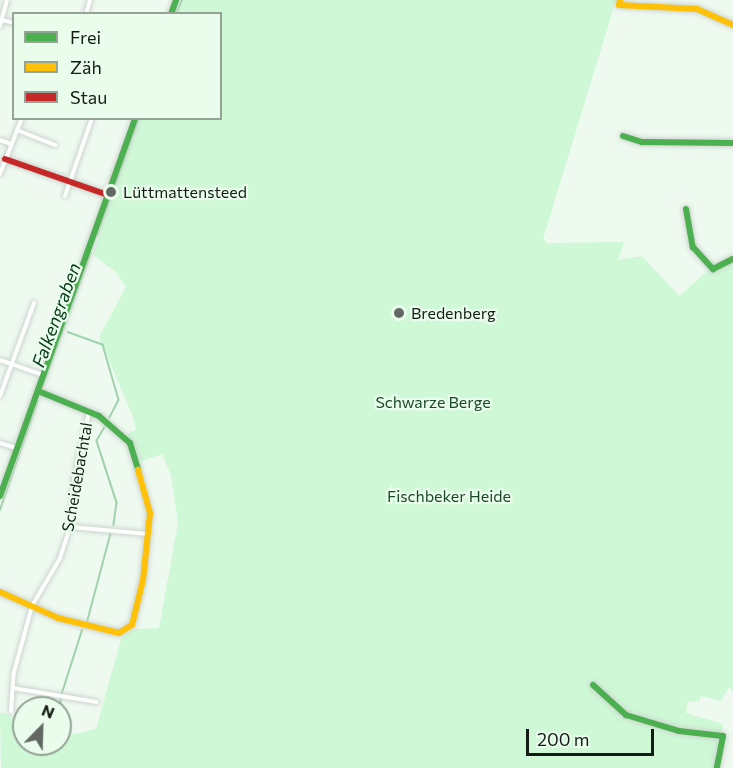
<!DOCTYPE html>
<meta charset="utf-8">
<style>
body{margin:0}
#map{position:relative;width:733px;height:768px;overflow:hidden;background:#eef9f0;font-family:Commissioner,sans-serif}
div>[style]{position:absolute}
.green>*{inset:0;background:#cef8d6}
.stream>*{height:1.5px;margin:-0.75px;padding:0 0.75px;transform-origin:0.75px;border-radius:0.75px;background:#a0d2ab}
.roads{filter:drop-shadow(0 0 2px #ccd5ce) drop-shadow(0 0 2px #ccd5ce)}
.street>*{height:4px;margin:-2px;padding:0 2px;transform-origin:2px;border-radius:2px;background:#fcfefd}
.fast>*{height:6px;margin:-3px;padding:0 3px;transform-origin:3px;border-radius:3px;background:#4caf50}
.slow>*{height:6px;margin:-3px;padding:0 3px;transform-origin:3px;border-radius:3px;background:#ffc107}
.jam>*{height:6px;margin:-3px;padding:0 3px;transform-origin:3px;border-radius:3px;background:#c62828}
.dots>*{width:16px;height:16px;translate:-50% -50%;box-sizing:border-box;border:3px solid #eafded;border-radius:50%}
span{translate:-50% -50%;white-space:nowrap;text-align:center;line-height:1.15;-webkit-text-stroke:4.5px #eafded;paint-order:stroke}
.poi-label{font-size:16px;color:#151c16}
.left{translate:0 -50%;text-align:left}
.park-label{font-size:16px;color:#1b4b28}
.street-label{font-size:16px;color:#151c16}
.water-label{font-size:18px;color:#043917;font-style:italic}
.legend{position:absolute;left:12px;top:12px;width:210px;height:108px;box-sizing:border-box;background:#eafded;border:2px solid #95a397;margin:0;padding:8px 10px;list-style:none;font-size:18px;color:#151c16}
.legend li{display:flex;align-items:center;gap:12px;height:30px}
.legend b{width:30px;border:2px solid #95a397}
.north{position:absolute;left:12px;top:696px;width:60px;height:60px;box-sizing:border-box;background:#eafded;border:2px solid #95a397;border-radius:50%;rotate:23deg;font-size:16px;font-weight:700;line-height:24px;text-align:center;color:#151c16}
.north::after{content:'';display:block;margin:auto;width:21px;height:27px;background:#616962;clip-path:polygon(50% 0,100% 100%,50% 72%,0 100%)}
.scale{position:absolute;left:526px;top:729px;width:128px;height:27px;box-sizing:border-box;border:3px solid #151c16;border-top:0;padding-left:8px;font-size:18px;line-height:21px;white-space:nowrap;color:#151c16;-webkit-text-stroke:4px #eafded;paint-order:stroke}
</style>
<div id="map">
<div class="green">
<div style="clip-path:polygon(178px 0,616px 0,543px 239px,547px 243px,624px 242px,618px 260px,642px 256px,679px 296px,710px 269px,733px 257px,733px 692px,729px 687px,721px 701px,701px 696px,699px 701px,688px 702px,686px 713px,723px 724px,717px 768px,1px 768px,0 712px,24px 720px,24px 744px,60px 744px,60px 737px,96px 729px,122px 636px,134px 629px,159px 628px,178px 523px,171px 475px,162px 454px,140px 462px,127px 434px,136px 430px,133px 417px,99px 337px,126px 287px,117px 273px,93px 255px,136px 119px,220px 118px,220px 14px,173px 13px)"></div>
</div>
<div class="stream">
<div style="left:176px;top:14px;width:15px;rotate:-67deg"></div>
<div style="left:97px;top:236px;width:125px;rotate:-70.4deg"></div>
<div style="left:68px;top:332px;width:37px;rotate:20deg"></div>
<div style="left:103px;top:345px;width:57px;rotate:73.8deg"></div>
<div style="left:119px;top:400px;width:20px;rotate:117deg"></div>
<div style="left:43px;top:386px;width:141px;rotate:-70.2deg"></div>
<div style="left:105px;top:427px;width:16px;rotate:120deg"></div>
<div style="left:97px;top:441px;width:65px;rotate:72.1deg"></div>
<div style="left:117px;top:503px;width:22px;rotate:98deg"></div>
<div style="left:0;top:510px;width:115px;rotate:-70.8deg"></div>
<div style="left:87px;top:622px;width:93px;rotate:-75.1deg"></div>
<div style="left:61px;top:696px;width:69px;rotate:-72.3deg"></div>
<div style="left:61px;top:698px;width:34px;rotate:90deg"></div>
</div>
<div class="roads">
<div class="street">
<div style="left:86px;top:14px;width:15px;rotate:-74deg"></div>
<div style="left:2px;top:20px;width:12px;rotate:14deg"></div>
<div style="left:0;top:26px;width:27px;rotate:-75deg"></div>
<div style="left:17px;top:130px;width:41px;rotate:21.5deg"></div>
<div style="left:0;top:140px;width:12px;rotate:20deg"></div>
<div style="left:0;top:174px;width:60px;rotate:-68.6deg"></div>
<div style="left:65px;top:196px;width:83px;rotate:-70.9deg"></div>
<div style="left:0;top:360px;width:46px;rotate:19.2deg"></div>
<div style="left:0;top:396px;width:99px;rotate:-69.9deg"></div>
<div style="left:0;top:443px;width:17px;rotate:17deg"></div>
<div style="left:70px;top:527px;width:79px;rotate:5.1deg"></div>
<div style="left:13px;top:688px;width:85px;rotate:9.5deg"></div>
<div style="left:11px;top:711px;width:39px;rotate:-86deg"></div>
<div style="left:14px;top:672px;width:68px;rotate:-74.7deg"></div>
<div style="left:32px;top:606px;width:56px;rotate:-59.7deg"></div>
<div style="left:60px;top:558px;width:33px;rotate:-72deg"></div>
<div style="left:70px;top:527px;width:47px;rotate:-85.1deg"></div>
<div style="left:74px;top:480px;width:70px;rotate:-77.6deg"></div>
</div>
<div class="fast">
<div style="left:171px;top:14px;width:15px;rotate:-70deg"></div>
<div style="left:623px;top:136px;width:20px;rotate:18deg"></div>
<div style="left:642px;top:142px;width:91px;rotate:0.6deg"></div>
<div style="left:686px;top:209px;width:39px;rotate:80deg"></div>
<div style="left:693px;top:247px;width:30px;rotate:48deg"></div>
<div style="left:713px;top:269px;width:22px;rotate:-27deg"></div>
<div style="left:38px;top:391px;width:66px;rotate:22.3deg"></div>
<div style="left:99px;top:416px;width:41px;rotate:41.1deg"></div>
<div style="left:130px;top:443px;width:28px;rotate:73deg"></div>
<div style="left:0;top:496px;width:401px;rotate:-70.3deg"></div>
<div style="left:593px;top:685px;width:45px;rotate:42.3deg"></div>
<div style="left:626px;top:715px;width:55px;rotate:16.8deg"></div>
<div style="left:679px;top:731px;width:44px;rotate:6.5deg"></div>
<div style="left:723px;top:736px;width:33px;rotate:101deg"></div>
</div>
<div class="slow">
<div style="left:620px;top:0;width:5px;rotate:101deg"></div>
<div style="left:619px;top:5px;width:78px;rotate:2.9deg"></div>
<div style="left:697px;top:9px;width:39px;rotate:24deg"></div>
<div style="left:0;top:592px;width:64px;rotate:24.1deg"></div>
<div style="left:58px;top:618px;width:63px;rotate:13.8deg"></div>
<div style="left:119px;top:633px;width:15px;rotate:-32deg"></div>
<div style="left:132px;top:625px;width:46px;rotate:-76.3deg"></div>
<div style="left:143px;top:580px;width:67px;rotate:-84deg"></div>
<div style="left:150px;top:513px;width:45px;rotate:-105.6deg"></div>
</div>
<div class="jam">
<div style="left:5px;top:159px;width:109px;rotate:19.3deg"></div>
</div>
</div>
<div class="dots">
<div style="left:111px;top:192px;background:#616962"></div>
<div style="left:399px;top:313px;background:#616962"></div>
</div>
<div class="poi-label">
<span class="left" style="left:123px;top:192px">Lüttmattensteed</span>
<span class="left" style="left:411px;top:313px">Bredenberg</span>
</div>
<div class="park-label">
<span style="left:433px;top:402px">Schwarze Berge</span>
<span style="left:449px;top:496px">Fischbeker Heide</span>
</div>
<div class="street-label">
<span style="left:77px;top:477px;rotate:-80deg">Scheidebachtal</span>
</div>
<div class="water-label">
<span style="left:56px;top:315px;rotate:-70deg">Falkengraben</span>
</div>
<ul class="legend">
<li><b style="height:8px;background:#4caf50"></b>Frei</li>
<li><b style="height:8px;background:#ffc107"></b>Zäh</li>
<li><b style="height:8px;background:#c62828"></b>Stau</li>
</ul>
<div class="north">N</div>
<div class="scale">200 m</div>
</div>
